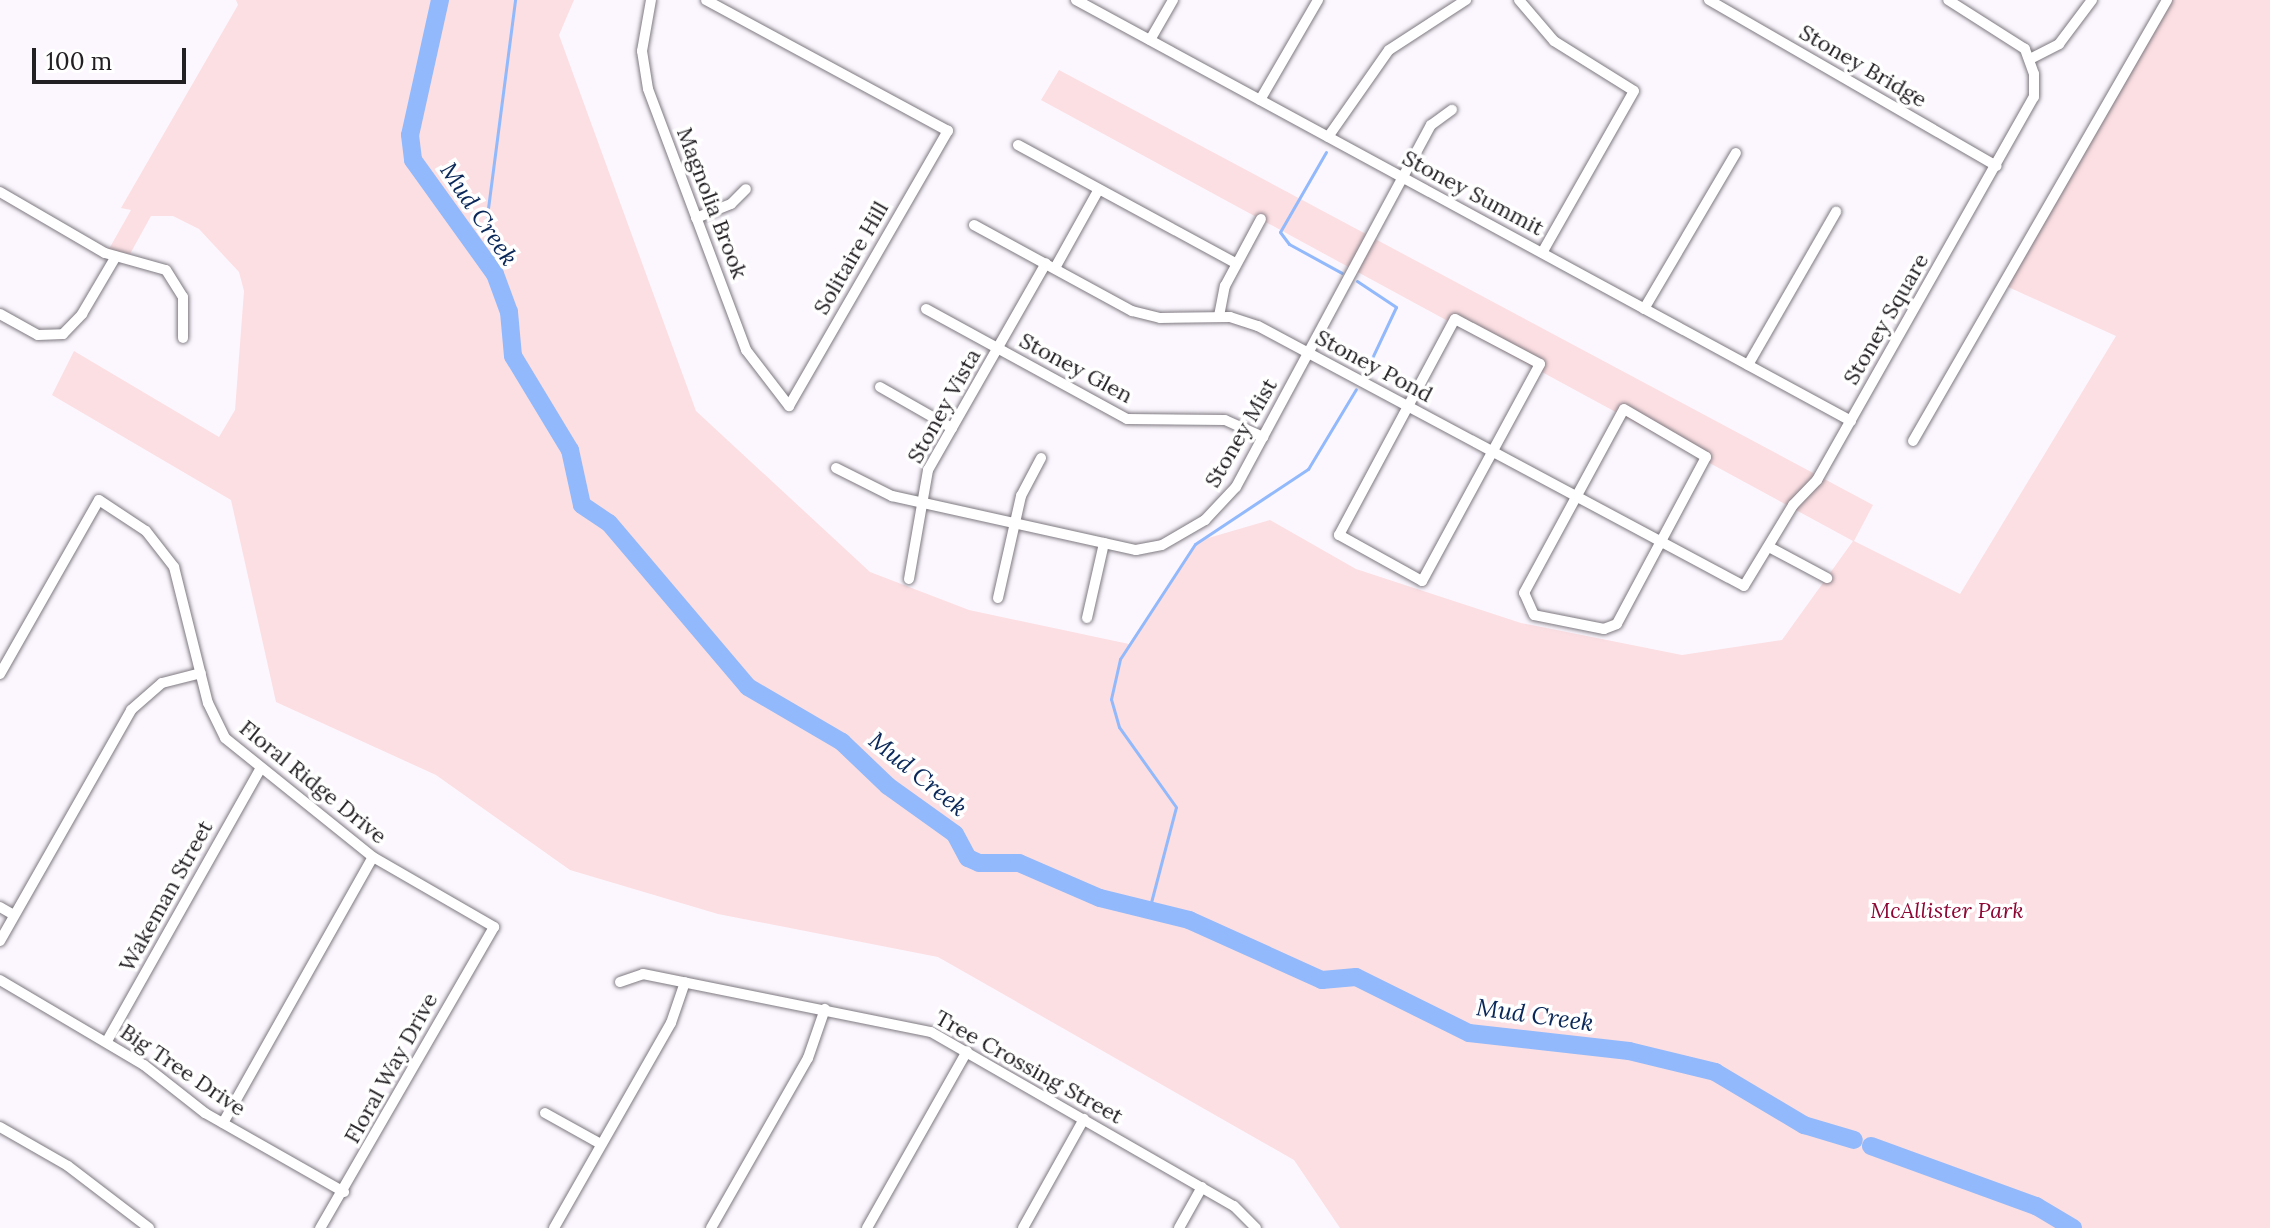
<!DOCTYPE html>
<style>
body{margin:0}
#map{position:relative;width:2270px;height:1228px;overflow:hidden;background:#fcf7fe;font-family:Lora,serif}
div>[style]{position:absolute}
.green>*{inset:0;background:#fcdfe2}
.stream>*{height:3px;margin:-1.5px;padding:0 1.5px;transform-origin:1.5px;border-radius:1.5px;background:#92b9fb}
.river>*{height:18px;margin:-9px;padding:0 9px;transform-origin:9px;border-radius:9px;background:#92b9fb}
.roads{filter:drop-shadow(0 0 2px #7e7980) drop-shadow(0 0 2px #7e7980)}
.minor>*{height:10px;margin:-5px;padding:0 5px;transform-origin:5px;border-radius:5px;background:#fff}
span{translate:-50% -50%;white-space:nowrap;text-align:center;line-height:1.15;-webkit-text-stroke:7px #fff;paint-order:stroke}
.street-label{font-size:22px;color:#232023}
.park-label{font-size:22px;color:#8c0734;font-style:italic}
.water-label{font-size:24px;color:#092758;font-style:italic}
.scale{position:absolute;left:32px;top:48px;width:154px;height:36px;box-sizing:border-box;border:4px solid #232023;border-top:0;padding-left:10px;font-size:24px;line-height:28px;white-space:nowrap;color:#232023;-webkit-text-stroke:6px #fff;paint-order:stroke}
</style>
<div id="map">
<div class="green">
<div style="clip-path:polygon(236px 0,574px 0,559px 35px,696px 411px,870px 572px,969px 610px,1129px 644px,1198px 541px,1270px 520px,1356px 569px,1521px 623px,1682px 655px,1782px 640px,1853px 541px,1041px 100px,1059px 70px,1873px 505px,1854px 541px,1960px 594px,2116px 336px,2006px 286px,2172px 0,2270px 0,2270px 1228px,1340px 1228px,1294px 1160px,938px 957px,718px 914px,570px 870px,436px 775px,276px 702px,231px 500px,52px 395px,74px 351px,219px 437px,235px 410px,244px 291px,239px 272px,199px 229px,173px 216px,151px 216px,130px 254px,109px 249px,131px 210px,121px 208px,238px 5px)"></div>
</div>
<div class="stream">
<div style="left:1326px;top:152px;width:92px;rotate:119.9deg"></div>
<div style="left:1280px;top:232px;width:15px;rotate:53deg"></div>
<div style="left:1289px;top:244px;width:60px;rotate:28.7deg"></div>
<div style="left:495px;top:274px;width:59px;rotate:-97.9deg"></div>
<div style="left:487px;top:216px;width:218px;rotate:-82.6deg"></div>
<div style="left:1357px;top:281px;width:47px;rotate:33.7deg"></div>
<div style="left:1396px;top:307px;width:73px;rotate:115.2deg"></div>
<div style="left:1149px;top:910px;width:106px;rotate:-75.3deg"></div>
<div style="left:1176px;top:807px;width:98px;rotate:-125.5deg"></div>
<div style="left:1119px;top:727px;width:29px;rotate:-106deg"></div>
<div style="left:1111px;top:699px;width:41px;rotate:-77.3deg"></div>
<div style="left:1120px;top:659px;width:137px;rotate:-56.9deg"></div>
<div style="left:1195px;top:544px;width:136px;rotate:-33.6deg"></div>
<div style="left:1308px;top:469px;width:93px;rotate:-59deg"></div>
</div>
<div class="river">
<div style="left:440px;top:0;width:138px;rotate:102.5deg"></div>
<div style="left:410px;top:135px;width:25px;rotate:83deg"></div>
<div style="left:413px;top:160px;width:140px;rotate:54.3deg"></div>
<div style="left:495px;top:274px;width:40px;rotate:69.8deg"></div>
<div style="left:509px;top:312px;width:44px;rotate:84.8deg"></div>
<div style="left:513px;top:356px;width:110px;rotate:58.8deg"></div>
<div style="left:570px;top:450px;width:56px;rotate:77.7deg"></div>
<div style="left:582px;top:505px;width:32px;rotate:34deg"></div>
<div style="left:609px;top:523px;width:215px;rotate:49.7deg"></div>
<div style="left:748px;top:687px;width:109px;rotate:30.3deg"></div>
<div style="left:842px;top:742px;width:64px;rotate:43.7deg"></div>
<div style="left:888px;top:786px;width:82px;rotate:35.6deg"></div>
<div style="left:955px;top:834px;width:27px;rotate:62deg"></div>
<div style="left:968px;top:858px;width:12px;rotate:24deg"></div>
<div style="left:979px;top:863px;width:40px"></div>
<div style="left:1019px;top:863px;width:88px;rotate:23.4deg"></div>
<div style="left:1100px;top:898px;width:92px;rotate:13.9deg"></div>
<div style="left:1189px;top:920px;width:146px;rotate:24.3deg"></div>
<div style="left:1322px;top:980px;width:34px;rotate:-5deg"></div>
<div style="left:1356px;top:977px;width:126px;rotate:26.4deg"></div>
<div style="left:1469px;top:1033px;width:161px;rotate:6.4deg"></div>
<div style="left:1629px;top:1051px;width:89px;rotate:13.7deg"></div>
<div style="left:1715px;top:1072px;width:104px;rotate:30.8deg"></div>
<div style="left:1804px;top:1125px;width:52px;rotate:16.7deg"></div>
<div style="left:1871px;top:1146px;width:176px;rotate:20deg"></div>
<div style="left:2036px;top:1206px;width:43px;rotate:30.7deg"></div>
</div>
<div class="roads">
<div class="minor">
<div style="left:651px;top:0;width:52px;rotate:100deg"></div>
<div style="left:642px;top:51px;width:38px;rotate:81deg"></div>
<div style="left:648px;top:89px;width:279px;rotate:69.4deg"></div>
<div style="left:746px;top:350px;width:71px;rotate:52.5deg"></div>
<div style="left:789px;top:406px;width:318px;rotate:-60deg"></div>
<div style="left:948px;top:131px;width:275px;rotate:-151.6deg"></div>
<div style="left:1076px;top:0;width:882px;rotate:28.51deg"></div>
<div style="left:1519px;top:0;width:54px;rotate:49.5deg"></div>
<div style="left:1554px;top:41px;width:94px;rotate:32deg"></div>
<div style="left:1634px;top:91px;width:186px;rotate:119.6deg"></div>
<div style="left:1709px;top:0;width:332px;rotate:30deg"></div>
<div style="left:1150px;top:40px;width:46px;rotate:-60.1deg"></div>
<div style="left:2030px;top:59px;width:33px;rotate:-27deg"></div>
<div style="left:2059px;top:44px;width:55px;rotate:-53.1deg"></div>
<div style="left:1260px;top:100px;width:116px;rotate:-59.9deg"></div>
<div style="left:1328px;top:137px;width:106px;rotate:-55deg"></div>
<div style="left:1389px;top:50px;width:92px;rotate:-33deg"></div>
<div style="left:1018px;top:145px;width:247px;rotate:28.5deg"></div>
<div style="left:0;top:192px;width:121px;rotate:30.2deg"></div>
<div style="left:105px;top:253px;width:63px;rotate:15.6deg"></div>
<div style="left:166px;top:270px;width:32px;rotate:58deg"></div>
<div style="left:183px;top:297px;width:41px;rotate:90deg"></div>
<div style="left:696px;top:218px;width:38px;rotate:-22deg"></div>
<div style="left:731px;top:204px;width:21px;rotate:-45deg"></div>
<div style="left:974px;top:225px;width:180px;rotate:28.6deg"></div>
<div style="left:1132px;top:311px;width:29px;rotate:14deg"></div>
<div style="left:1160px;top:318px;width:70px;rotate:-0.8deg"></div>
<div style="left:1230px;top:317px;width:29px;rotate:18deg"></div>
<div style="left:1258px;top:326px;width:551px;rotate:28.15deg"></div>
<div style="left:1744px;top:586px;width:95px;rotate:-58.8deg"></div>
<div style="left:1793px;top:505px;width:35px;rotate:-46deg"></div>
<div style="left:1817px;top:480px;width:440px;rotate:-60.5deg"></div>
<div style="left:2034px;top:97px;width:23px;rotate:-90deg"></div>
<div style="left:2034px;top:74px;width:27px;rotate:-110deg"></div>
<div style="left:2025px;top:49px;width:91px;rotate:-147.5deg"></div>
<div style="left:1055px;top:268px;width:90px;rotate:-60.9deg"></div>
<div style="left:926px;top:309px;width:229px;rotate:28.7deg"></div>
<div style="left:1127px;top:419px;width:98px;rotate:0.6deg"></div>
<div style="left:1225px;top:420px;width:42px;rotate:24.1deg"></div>
<div style="left:1644px;top:309px;width:181px;rotate:-59.5deg"></div>
<div style="left:0;top:314px;width:43px;rotate:28.9deg"></div>
<div style="left:38px;top:335px;width:25px;rotate:-2deg"></div>
<div style="left:63px;top:334px;width:28px;rotate:-46deg"></div>
<div style="left:82px;top:314px;width:65px;rotate:-59.5deg"></div>
<div style="left:1219px;top:316px;width:31px;rotate:-79deg"></div>
<div style="left:1225px;top:286px;width:76px;rotate:-61.8deg"></div>
<div style="left:1455px;top:319px;width:96px;rotate:27.9deg"></div>
<div style="left:1540px;top:364px;width:247px;rotate:118.5deg"></div>
<div style="left:1422px;top:581px;width:95px;rotate:-151deg"></div>
<div style="left:1339px;top:535px;width:245px;rotate:-61.8deg"></div>
<div style="left:1748px;top:365px;width:177px;rotate:-60.1deg"></div>
<div style="left:880px;top:387px;width:83px;rotate:29.7deg"></div>
<div style="left:1624px;top:409px;width:95px;rotate:30.3deg"></div>
<div style="left:1706px;top:457px;width:189px;rotate:118.1deg"></div>
<div style="left:1617px;top:624px;width:14px;rotate:159deg"></div>
<div style="left:1604px;top:629px;width:71px;rotate:-168.7deg"></div>
<div style="left:1534px;top:615px;width:24px;rotate:-114deg"></div>
<div style="left:1524px;top:593px;width:209px;rotate:-61.5deg"></div>
<div style="left:1913px;top:441px;width:509px;rotate:-60.06deg"></div>
<div style="left:836px;top:468px;width:63px;rotate:26.6deg"></div>
<div style="left:892px;top:496px;width:250px;rotate:12.5deg"></div>
<div style="left:1136px;top:550px;width:26px;rotate:-11deg"></div>
<div style="left:1162px;top:545px;width:50px;rotate:-30.2deg"></div>
<div style="left:1205px;top:520px;width:45px;rotate:-46.8deg"></div>
<div style="left:1236px;top:487px;width:411px;rotate:-61.7deg"></div>
<div style="left:1431px;top:125px;width:26px;rotate:-36deg"></div>
<div style="left:1769px;top:547px;width:66px;rotate:28.1deg"></div>
<div style="left:909px;top:579px;width:111px;rotate:-80.1deg"></div>
<div style="left:928px;top:470px;width:238px;rotate:-60.3deg"></div>
<div style="left:998px;top:598px;width:105px;rotate:-77.3deg"></div>
<div style="left:1021px;top:496px;width:43px;rotate:-62.2deg"></div>
<div style="left:1087px;top:618px;width:77px;rotate:-77.2deg"></div>
<div style="left:0;top:674px;width:200px;rotate:-60.4deg"></div>
<div style="left:99px;top:500px;width:56px;rotate:33.4deg"></div>
<div style="left:146px;top:531px;width:46px;rotate:52.1deg"></div>
<div style="left:174px;top:567px;width:140px;rotate:76deg"></div>
<div style="left:208px;top:703px;width:39px;rotate:64deg"></div>
<div style="left:225px;top:738px;width:190px;rotate:38.8deg"></div>
<div style="left:373px;top:857px;width:140px;rotate:30deg"></div>
<div style="left:494px;top:927px;width:348px;rotate:120deg"></div>
<div style="left:0;top:907px;width:16px;rotate:30deg"></div>
<div style="left:0;top:941px;width:266px;rotate:-60.4deg"></div>
<div style="left:131px;top:710px;width:41px;rotate:-41.1deg"></div>
<div style="left:162px;top:683px;width:40px;rotate:-14.4deg"></div>
<div style="left:0;top:980px;width:167px;rotate:30.6deg"></div>
<div style="left:144px;top:1065px;width:78px;rotate:38.2deg"></div>
<div style="left:205px;top:1113px;width:160px;rotate:29.6deg"></div>
<div style="left:620px;top:982px;width:24px;rotate:-19deg"></div>
<div style="left:643px;top:974px;width:294px;rotate:11.4deg"></div>
<div style="left:931px;top:1032px;width:349px;rotate:29.9deg"></div>
<div style="left:1234px;top:1206px;width:31px;rotate:45deg"></div>
<div style="left:107px;top:1041px;width:311px;rotate:-60.6deg"></div>
<div style="left:545px;top:1113px;width:64px;rotate:29deg"></div>
<div style="left:223px;top:1123px;width:305px;rotate:-60.6deg"></div>
<div style="left:0;top:1127px;width:78px;rotate:29.8deg"></div>
<div style="left:68px;top:1166px;width:102px;rotate:37.4deg"></div>
<div style="left:554px;top:1228px;width:236px;rotate:-60.3deg"></div>
<div style="left:671px;top:1023px;width:43px;rotate:-71.1deg"></div>
<div style="left:711px;top:1228px;width:196px;rotate:-60.3deg"></div>
<div style="left:808px;top:1058px;width:52px;rotate:-70.9deg"></div>
<div style="left:867px;top:1228px;width:203px;rotate:-60.5deg"></div>
<div style="left:1023px;top:1228px;width:125px;rotate:-60.8deg"></div>
<div style="left:1179px;top:1228px;width:47px;rotate:-60.7deg"></div>
</div>
</div>
<div class="street-label">
<span style="left:1863px;top:66px;rotate:30deg">Stoney Bridge</span>
<span style="left:1473px;top:193px;rotate:28deg">Stoney Summit</span>
<span style="left:712px;top:203px;rotate:69deg">Magnolia Brook</span>
<span style="left:851px;top:258px;rotate:-60deg">Solitaire Hill</span>
<span style="left:1886px;top:319px;rotate:-60deg">Stoney Square</span>
<span style="left:1374px;top:366px;rotate:28deg">Stoney Pond</span>
<span style="left:1076px;top:368px;rotate:28deg">Stoney Glen</span>
<span style="left:944px;top:406px;rotate:-61deg">Stoney Vista</span>
<span style="left:1241px;top:433px;rotate:-60deg">Stoney Mist</span>
<span style="left:313px;top:782px;rotate:39deg">Floral Ridge Drive</span>
<span style="left:166px;top:896px;rotate:-61deg">Wakeman Street</span>
<span style="left:1029px;top:1067px;rotate:29deg">Tree Crossing Street</span>
<span style="left:391px;top:1068px;rotate:-61deg">Floral Way Drive</span>
<span style="left:183px;top:1070px;rotate:34deg">Big Tree Drive</span>
</div>
<div class="park-label">
<span style="left:1947px;top:911px">McAllister Park</span>
</div>
<div class="water-label">
<span style="left:479px;top:214px;rotate:56deg">Mud Creek</span>
<span style="left:918px;top:774px;rotate:39deg">Mud Creek</span>
<span style="left:1535px;top:1015px;rotate:8deg">Mud Creek</span>
</div>
<div class="scale">100 m</div>
</div>
